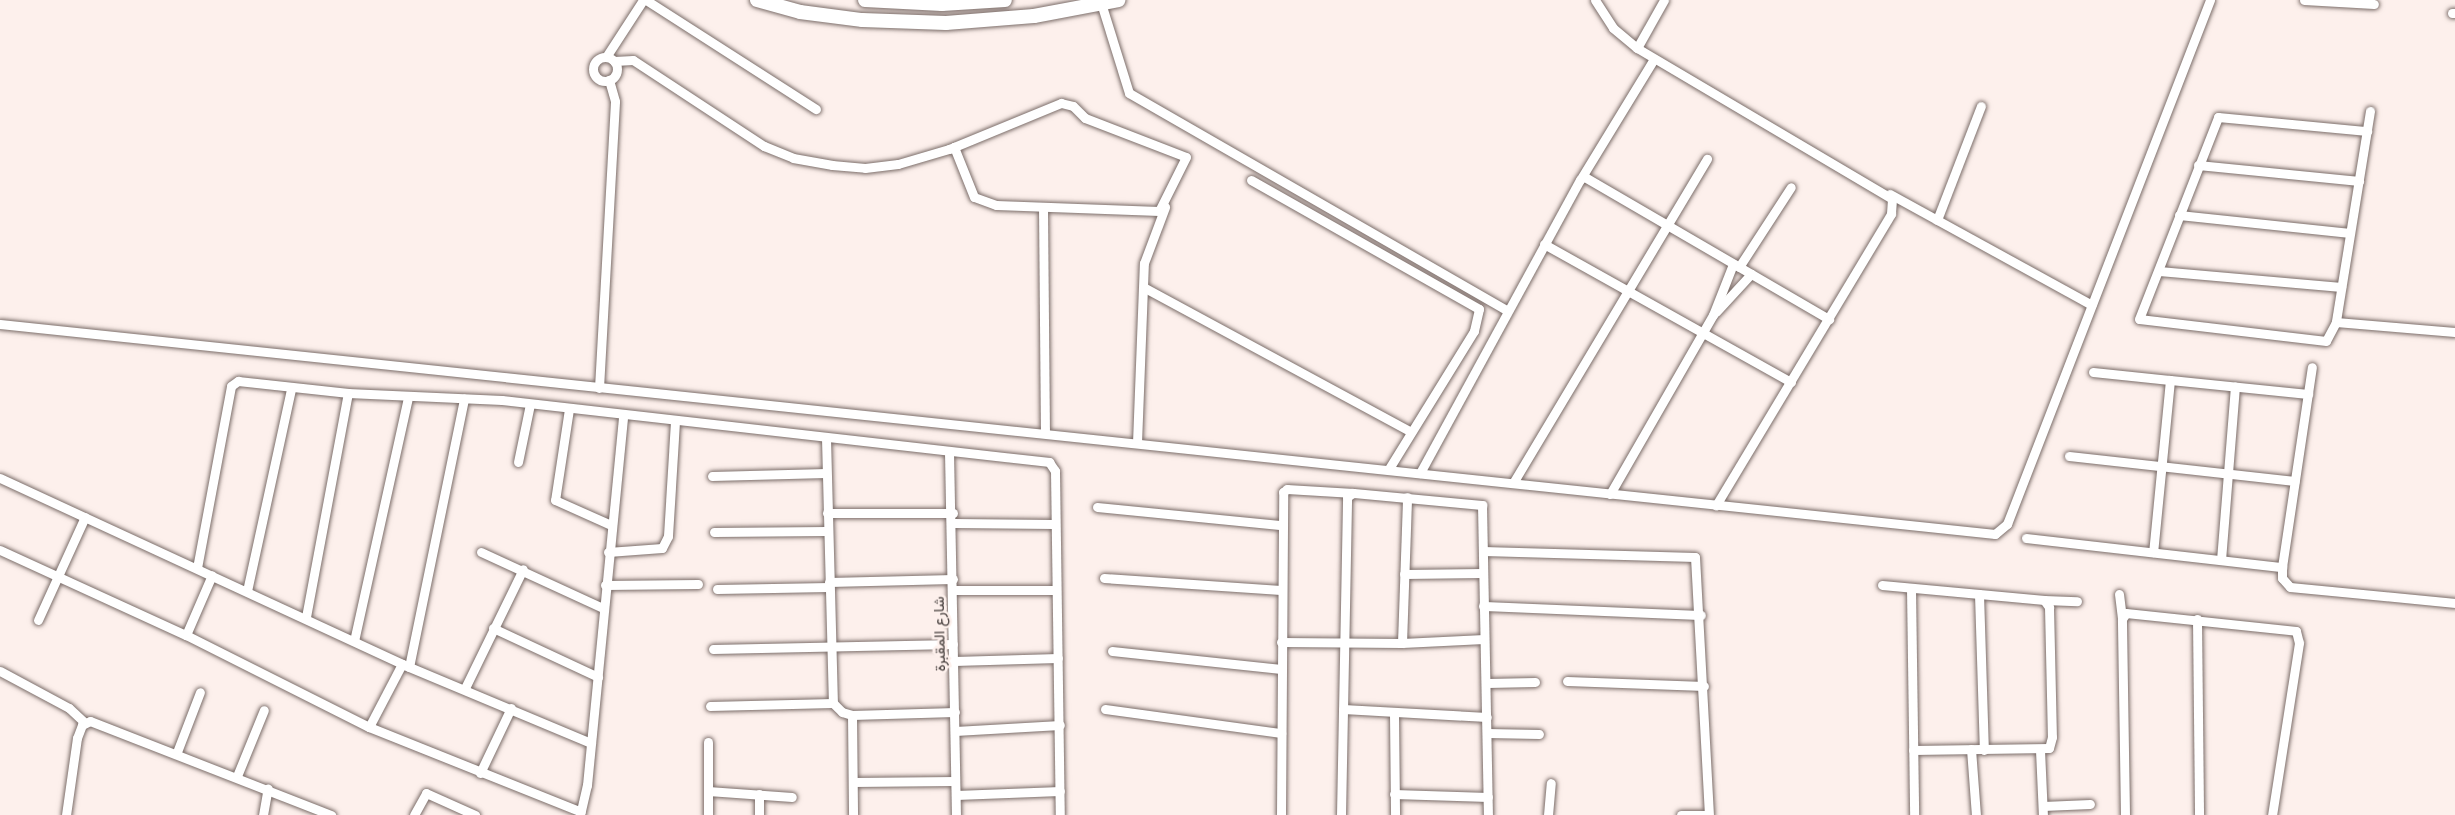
<!DOCTYPE html>
<meta charset="utf-8">
<style>
body{margin:0}
#map{position:relative;width:2455px;height:815px;overflow:hidden;background:#fdf0ec;font-family:Helvetica,Vazirmatn,sans-serif}
div>[style]{position:absolute}
.roads{filter:drop-shadow(0 0 2px #7b6d69) drop-shadow(0 0 2px #7b6d69)}
.minor>*{height:9px;margin:-4.5px;padding:0 4.5px;transform-origin:4.5px;border-radius:4.5px;background:#fff}
.minor>.ring{margin:-4.5px;padding:0;box-sizing:content-box;background:none;border:9px solid #fff;border-radius:50%}
.highway>*{height:14px;margin:-7px;padding:0 7px;transform-origin:7px;border-radius:7px;background:#fff}
span{translate:-50% -50%;white-space:nowrap;text-align:center;line-height:1.15;-webkit-text-stroke:5px #fdf0ec;paint-order:stroke}
.street-label{font-size:15px;color:#403937}
</style>
<div id="map">
<div class="roads">
<div class="minor">
<div style="left:646px;top:0;width:202px;rotate:32.7deg"></div>
<div style="left:1595px;top:0;width:33px;rotate:57deg"></div>
<div style="left:1613px;top:28px;width:31px;rotate:40deg"></div>
<div style="left:1637px;top:48px;width:296px;rotate:30.6deg"></div>
<div style="left:1892px;top:199px;width:15px;rotate:94deg"></div>
<div style="left:1891px;top:214px;width:340px;rotate:121deg"></div>
<div style="left:2304px;top:0;width:70px;rotate:3.3deg"></div>
<div style="left:1101px;top:3px;width:94px;rotate:72.7deg"></div>
<div style="left:1129px;top:93px;width:436px;rotate:29.9deg"></div>
<div style="left:2452px;top:13px;width:3px"></div>
<div style="left:1637px;top:48px;width:55px;rotate:-60.6deg"></div>
<div style="left:606px;top:57px;width:68px;rotate:-57deg"></div>
<div class="ring" style="left:593px;top:57px;width:15px;height:15px"></div>
<div style="left:614px;top:61px;width:19px;rotate:-3deg"></div>
<div style="left:633px;top:60px;width:157px;rotate:33.3deg"></div>
<div style="left:764px;top:146px;width:31px;rotate:22deg"></div>
<div style="left:793px;top:158px;width:40px;rotate:10deg"></div>
<div style="left:832px;top:165px;width:33px;rotate:5deg"></div>
<div style="left:865px;top:168px;width:33px;rotate:-7deg"></div>
<div style="left:898px;top:164px;width:53px;rotate:-16.4deg"></div>
<div style="left:949px;top:149px;width:5px;rotate:-22deg"></div>
<div style="left:954px;top:147px;width:116px;rotate:-22.4deg"></div>
<div style="left:1061px;top:103px;width:12px;rotate:14deg"></div>
<div style="left:1073px;top:106px;width:17px;rotate:45deg"></div>
<div style="left:1085px;top:118px;width:108px;rotate:21.1deg"></div>
<div style="left:1186px;top:157px;width:60px;rotate:116.6deg"></div>
<div style="left:1159px;top:211px;width:163px;rotate:-177.9deg"></div>
<div style="left:996px;top:205px;width:23px;rotate:-160deg"></div>
<div style="left:974px;top:197px;width:54px;rotate:-111.8deg"></div>
<div style="left:2370px;top:111px;width:214px;rotate:99.2deg"></div>
<div style="left:2336px;top:322px;width:119px;rotate:4.8deg"></div>
<div style="left:2198px;top:165px;width:162px;rotate:5.7deg"></div>
<div style="left:1583px;top:176px;width:285px;rotate:30.2deg"></div>
<div style="left:1251px;top:180px;width:262px;rotate:29.5deg"></div>
<div style="left:1479px;top:309px;width:23px;rotate:103deg"></div>
<div style="left:1474px;top:331px;width:163px;rotate:121.7deg"></div>
<div style="left:1890px;top:194px;width:230px;rotate:28.8deg"></div>
<div style="left:1043px;top:207px;width:226px;rotate:89.5deg"></div>
<div style="left:2179px;top:215px;width:172px;rotate:6deg"></div>
<div style="left:1937px;top:220px;width:122px;rotate:-68.9deg"></div>
<div style="left:1544px;top:244px;width:283px;rotate:29.2deg"></div>
<div style="left:1739px;top:267px;width:95px;rotate:-57deg"></div>
<div style="left:2159px;top:271px;width:183px;rotate:5deg"></div>
<div style="left:1145px;top:288px;width:302px;rotate:28.4deg"></div>
<div style="left:1716px;top:312px;width:52px;rotate:-47.4deg"></div>
<div style="left:2336px;top:322px;width:21px;rotate:118deg"></div>
<div style="left:2326px;top:341px;width:188px;rotate:-173.3deg"></div>
<div style="left:2139px;top:319px;width:217px;rotate:-68.6deg"></div>
<div style="left:2218px;top:117px;width:150px;rotate:5.4deg"></div>
<div style="left:0;top:324px;width:2006px;rotate:6.01deg"></div>
<div style="left:1995px;top:534px;width:16px;rotate:-40deg"></div>
<div style="left:2007px;top:524px;width:562px;rotate:-68.82deg"></div>
<div style="left:2093px;top:372px;width:77px;rotate:5.9deg"></div>
<div style="left:2170px;top:380px;width:173px;rotate:95.6deg"></div>
<div style="left:2170px;top:380px;width:139px;rotate:5.8deg"></div>
<div style="left:599px;top:388px;width:287px;rotate:-86.8deg"></div>
<div style="left:615px;top:101px;width:22px;rotate:-106deg"></div>
<div style="left:569px;top:409px;width:92px;rotate:98.7deg"></div>
<div style="left:555px;top:500px;width:61px;rotate:24.1deg"></div>
<div style="left:826px;top:438px;width:265px;rotate:88.5deg"></div>
<div style="left:833px;top:703px;width:13px;rotate:45deg"></div>
<div style="left:842px;top:712px;width:10px;rotate:17deg"></div>
<div style="left:852px;top:715px;width:103px;rotate:-1.7deg"></div>
<div style="left:1137px;top:443px;width:180px;rotate:-87.8deg"></div>
<div style="left:1144px;top:263px;width:60px;rotate:-69.4deg"></div>
<div style="left:949px;top:452px;width:363px;rotate:88.9deg"></div>
<div style="left:2069px;top:456px;width:227px;rotate:6.3deg"></div>
<div style="left:518px;top:462px;width:59px;rotate:-78.3deg"></div>
<div style="left:1420px;top:473px;width:334px;rotate:-61.4deg"></div>
<div style="left:1580px;top:180px;width:142px;rotate:-58.6deg"></div>
<div style="left:712px;top:476px;width:114px;rotate:-1.5deg"></div>
<div style="left:0;top:478px;width:443px;rotate:24.8deg"></div>
<div style="left:402px;top:664px;width:205px;rotate:22.7deg"></div>
<div style="left:1513px;top:483px;width:378px;rotate:-59.1deg"></div>
<div style="left:1610px;top:494px;width:207px;rotate:-60.1deg"></div>
<div style="left:1713px;top:315px;width:55px;rotate:-68.6deg"></div>
<div style="left:1097px;top:507px;width:186px;rotate:5.6deg"></div>
<div style="left:827px;top:513px;width:126px"></div>
<div style="left:953px;top:523px;width:101px;rotate:0.6deg"></div>
<div style="left:714px;top:532px;width:113px;rotate:-0.5deg"></div>
<div style="left:2026px;top:538px;width:258px;rotate:6.5deg"></div>
<div style="left:2282px;top:567px;width:202px;rotate:-81.5deg"></div>
<div style="left:0;top:550px;width:205px;rotate:24.6deg"></div>
<div style="left:186px;top:635px;width:205px;rotate:26.7deg"></div>
<div style="left:369px;top:727px;width:228px;rotate:21.8deg"></div>
<div style="left:1483px;top:551px;width:212px;rotate:1.6deg"></div>
<div style="left:1695px;top:557px;width:258px;rotate:86.9deg"></div>
<div style="left:481px;top:552px;width:134px;rotate:24.7deg"></div>
<div style="left:608px;top:552px;width:54px;rotate:-4.2deg"></div>
<div style="left:662px;top:548px;width:13px;rotate:-63deg"></div>
<div style="left:668px;top:536px;width:115px;rotate:-86.5deg"></div>
<div style="left:2221px;top:560px;width:174px;rotate:-85.4deg"></div>
<div style="left:2282px;top:567px;width:11px;rotate:90deg"></div>
<div style="left:2282px;top:578px;width:12px;rotate:48deg"></div>
<div style="left:2290px;top:587px;width:166px;rotate:5.5deg"></div>
<div style="left:197px;top:568px;width:185px;rotate:-79.4deg"></div>
<div style="left:231px;top:386px;width:9px;rotate:-36deg"></div>
<div style="left:238px;top:381px;width:111px;rotate:6.2deg"></div>
<div style="left:348px;top:393px;width:154px;rotate:2.6deg"></div>
<div style="left:502px;top:400px;width:551px;rotate:6.47deg"></div>
<div style="left:1049px;top:462px;width:11px;rotate:56deg"></div>
<div style="left:1055px;top:471px;width:344px;rotate:89.2deg"></div>
<div style="left:1404px;top:574px;width:79px;rotate:-0.7deg"></div>
<div style="left:1104px;top:578px;width:177px;rotate:3.9deg"></div>
<div style="left:829px;top:582px;width:124px;rotate:-1.4deg"></div>
<div style="left:605px;top:585px;width:93px;rotate:-0.6deg"></div>
<div style="left:1882px;top:585px;width:163px;rotate:5.3deg"></div>
<div style="left:2044px;top:600px;width:9px;rotate:54deg"></div>
<div style="left:2049px;top:607px;width:130px;rotate:88.7deg"></div>
<div style="left:2052px;top:737px;width:11px;rotate:105deg"></div>
<div style="left:2049px;top:748px;width:136px;rotate:179.2deg"></div>
<div style="left:1911px;top:588px;width:227px;rotate:89.2deg"></div>
<div style="left:717px;top:589px;width:112px;rotate:-1deg"></div>
<div style="left:954px;top:590px;width:101px"></div>
<div style="left:247px;top:591px;width:207px;rotate:-77.7deg"></div>
<div style="left:1979px;top:594px;width:156px;rotate:88.2deg"></div>
<div style="left:2119px;top:594px;width:25px;rotate:83deg"></div>
<div style="left:2044px;top:600px;width:33px;rotate:2deg"></div>
<div style="left:1483px;top:606px;width:218px;rotate:2.4deg"></div>
<div style="left:306px;top:617px;width:228px;rotate:-79.4deg"></div>
<div style="left:2197px;top:619px;width:196px;rotate:89.4deg"></div>
<div style="left:38px;top:620px;width:113px;rotate:-65.5deg"></div>
<div style="left:493px;top:628px;width:116px;rotate:25deg"></div>
<div style="left:186px;top:635px;width:65px;rotate:-66.6deg"></div>
<div style="left:354px;top:641px;width:250px;rotate:-77.5deg"></div>
<div style="left:1281px;top:642px;width:121px;rotate:0.5deg"></div>
<div style="left:1402px;top:643px;width:82px;rotate:-2.8deg"></div>
<div style="left:1402px;top:643px;width:146px;rotate:-88deg"></div>
<div style="left:713px;top:649px;width:240px;rotate:-1.2deg"></div>
<div style="left:1112px;top:651px;width:170px;rotate:6.1deg"></div>
<div style="left:954px;top:661px;width:104px;rotate:-1.7deg"></div>
<div style="left:409px;top:667px;width:274px;rotate:-78.4deg"></div>
<div style="left:0;top:671px;width:78px;rotate:28.2deg"></div>
<div style="left:69px;top:708px;width:22px;rotate:43deg"></div>
<div style="left:1567px;top:681px;width:137px;rotate:2.1deg"></div>
<div style="left:1487px;top:683px;width:48px;rotate:-1.2deg"></div>
<div style="left:465px;top:688px;width:132px;rotate:-64deg"></div>
<div style="left:710px;top:706px;width:123px;rotate:-1.4deg"></div>
<div style="left:1105px;top:709px;width:178px;rotate:7.8deg"></div>
<div style="left:1343px;top:709px;width:144px;rotate:3.2deg"></div>
<div style="left:1394px;top:714px;width:101px;rotate:89.4deg"></div>
<div style="left:852px;top:715px;width:100px;rotate:89.4deg"></div>
<div style="left:369px;top:727px;width:71px;rotate:-62.4deg"></div>
<div style="left:955px;top:731px;width:105px;rotate:-3.3deg"></div>
<div style="left:1487px;top:733px;width:52px;rotate:1.1deg"></div>
<div style="left:708px;top:742px;width:73px;rotate:90deg"></div>
<div style="left:1971px;top:749px;width:66px;rotate:85.7deg"></div>
<div style="left:2040px;top:750px;width:65px;rotate:87.4deg"></div>
<div style="left:177px;top:752px;width:64px;rotate:-69deg"></div>
<div style="left:480px;top:773px;width:72px;rotate:-64.5deg"></div>
<div style="left:237px;top:776px;width:71px;rotate:-67.8deg"></div>
<div style="left:853px;top:782px;width:102px;rotate:-0.6deg"></div>
<div style="left:708px;top:791px;width:84px;rotate:4.1deg"></div>
<div style="left:1394px;top:794px;width:94px;rotate:1.8deg"></div>
<div style="left:956px;top:795px;width:104px;rotate:-2.2deg"></div>
<div style="left:2043px;top:806px;width:47px;rotate:-2.4deg"></div>
<div style="left:66px;top:815px;width:78px;rotate:-81.9deg"></div>
<div style="left:77px;top:738px;width:14px;rotate:-69deg"></div>
<div style="left:82px;top:725px;width:9px;rotate:-27deg"></div>
<div style="left:90px;top:721px;width:259px;rotate:21.3deg"></div>
<div style="left:263px;top:815px;width:27px;rotate:-80deg"></div>
<div style="left:414px;top:815px;width:25px;rotate:-61deg"></div>
<div style="left:426px;top:793px;width:54px;rotate:24.2deg"></div>
<div style="left:580px;top:815px;width:31px;rotate:-77deg"></div>
<div style="left:587px;top:785px;width:371px;rotate:-84.4deg"></div>
<div style="left:759px;top:815px;width:21px;rotate:-90deg"></div>
<div style="left:1281px;top:815px;width:323px;rotate:-89.6deg"></div>
<div style="left:1283px;top:492px;width:5px;rotate:-37deg"></div>
<div style="left:1287px;top:489px;width:66px;rotate:3.5deg"></div>
<div style="left:1341px;top:815px;width:318px;rotate:-88.9deg"></div>
<div style="left:1347px;top:497px;width:7px;rotate:-34deg"></div>
<div style="left:1353px;top:493px;width:130px;rotate:5.3deg"></div>
<div style="left:1482px;top:505px;width:310px;rotate:88.9deg"></div>
<div style="left:1548px;top:815px;width:32px;rotate:-85deg"></div>
<div style="left:1681px;top:815px;width:25px"></div>
<div style="left:2125px;top:815px;width:196px;rotate:-90.9deg"></div>
<div style="left:2122px;top:619px;width:7px;rotate:-56deg"></div>
<div style="left:2126px;top:613px;width:171px;rotate:6deg"></div>
<div style="left:2296px;top:631px;width:12px;rotate:76deg"></div>
<div style="left:2299px;top:643px;width:174px;rotate:98.9deg"></div>
</div>
<div class="highway">
<div style="left:757px;top:0;width:45px;rotate:15.6deg"></div>
<div style="left:800px;top:12px;width:63px;rotate:7.4deg"></div>
<div style="left:862px;top:20px;width:84px;rotate:2deg"></div>
<div style="left:946px;top:23px;width:88px;rotate:-4.5deg"></div>
<div style="left:1034px;top:16px;width:86px;rotate:-10.7deg"></div>
<div style="left:865px;top:0;width:77px;rotate:3deg"></div>
<div style="left:942px;top:4px;width:63px;rotate:-3.6deg"></div>
</div>
</div>
<div class="street-label">
<span style="left:939px;top:634px;rotate:-91deg">شارع المقبرة</span>
</div>
</div>
